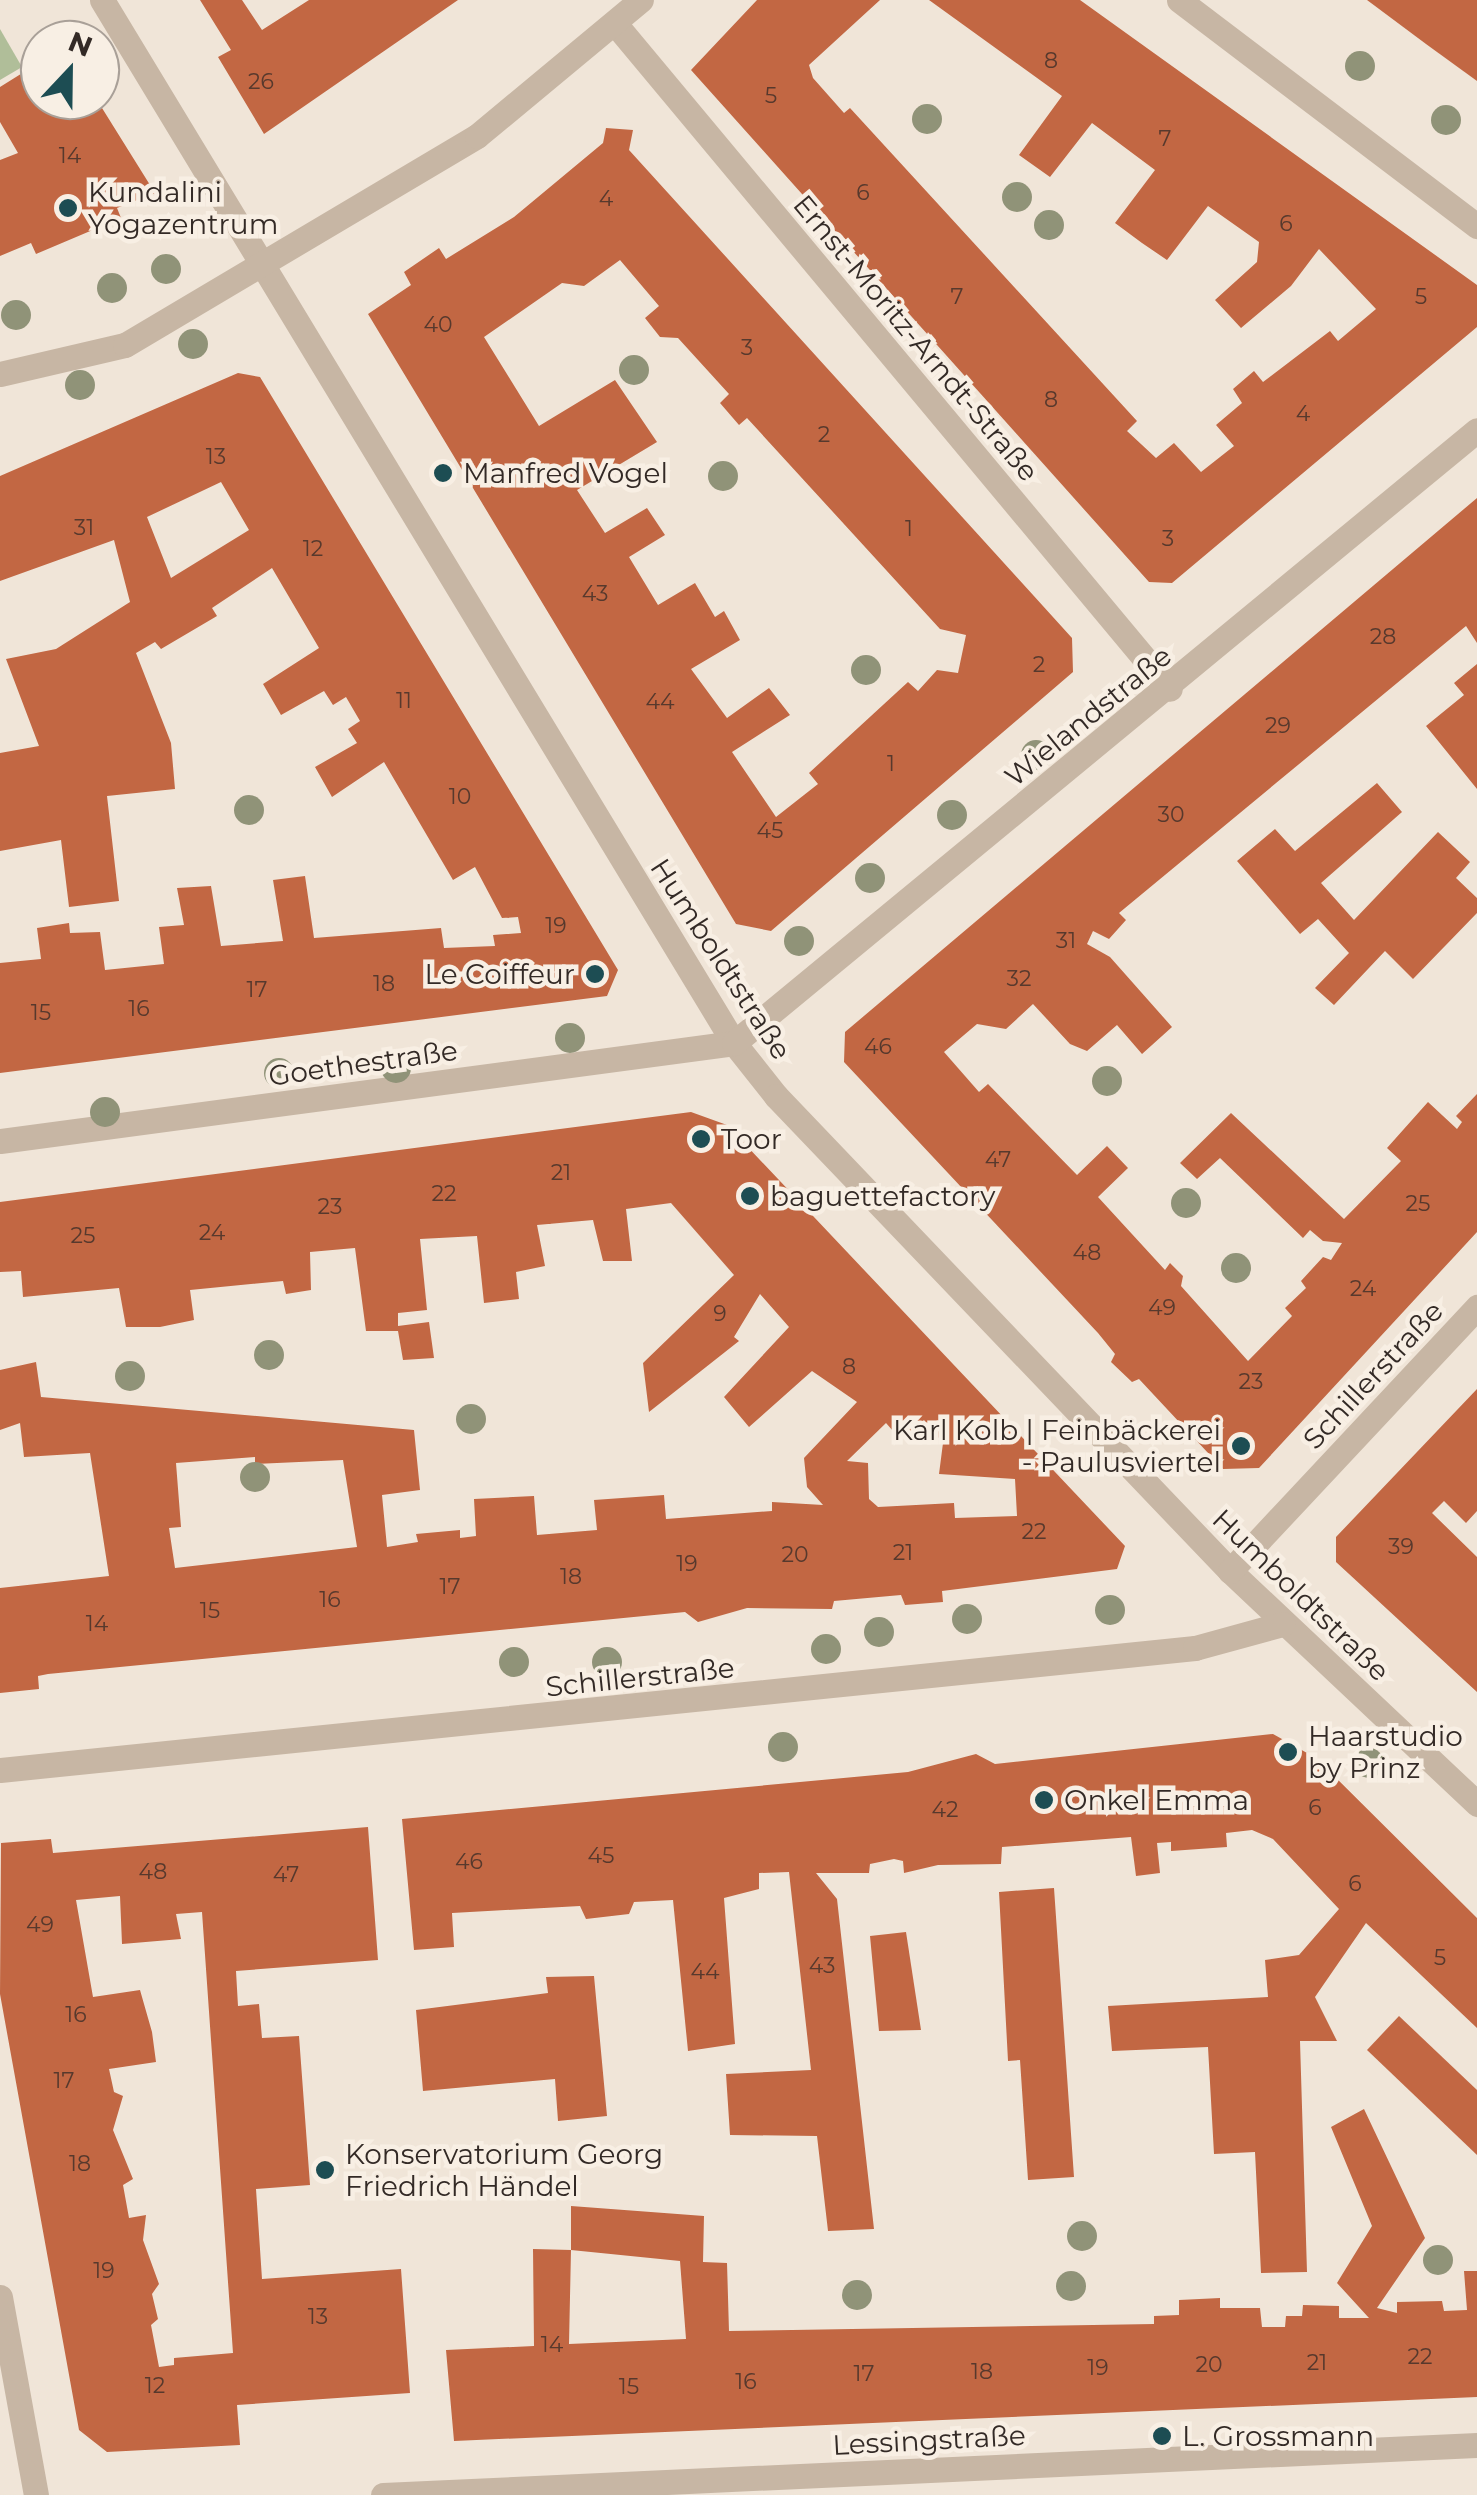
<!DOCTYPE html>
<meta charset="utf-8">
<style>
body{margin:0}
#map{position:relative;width:1477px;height:2495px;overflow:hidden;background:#f0e5d8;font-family:Montserrat,sans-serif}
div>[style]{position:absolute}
.green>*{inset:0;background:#b0be99}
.building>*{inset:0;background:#c26743}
.minor>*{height:25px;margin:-12.5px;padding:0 12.5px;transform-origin:12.5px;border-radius:12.5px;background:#c7b6a4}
.trees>*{width:30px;height:30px;margin:-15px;border-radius:50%;background:#909378}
.dots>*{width:28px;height:28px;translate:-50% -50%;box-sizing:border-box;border:5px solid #f8efe4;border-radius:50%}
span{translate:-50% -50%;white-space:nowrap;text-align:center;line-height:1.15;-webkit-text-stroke:9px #f8efe4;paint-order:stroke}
.number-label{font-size:22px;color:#57392d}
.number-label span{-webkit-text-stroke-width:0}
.poi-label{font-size:28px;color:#332a26}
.left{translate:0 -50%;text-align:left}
.right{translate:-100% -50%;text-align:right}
.street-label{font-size:28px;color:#332a26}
.north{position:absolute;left:20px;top:20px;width:100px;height:100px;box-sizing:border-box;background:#f8efe4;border:2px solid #a9a098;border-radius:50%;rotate:22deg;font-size:28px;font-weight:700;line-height:40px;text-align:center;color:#332a26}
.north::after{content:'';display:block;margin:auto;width:35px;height:45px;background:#1d4d53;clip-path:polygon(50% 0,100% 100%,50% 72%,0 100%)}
</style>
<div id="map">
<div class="green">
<div style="clip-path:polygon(0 29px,22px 67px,0 80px)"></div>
</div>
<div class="building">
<div style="clip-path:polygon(200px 0,242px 0,262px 30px,309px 0,458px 0,264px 134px,218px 57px,231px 50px)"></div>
<div style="clip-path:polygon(757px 0,880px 0,809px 65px,813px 78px,844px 113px,850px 108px,1137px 421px,1127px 431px,1156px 458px,1174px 443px,1201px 472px,1234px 446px,1216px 425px,1242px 403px,1233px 389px,1254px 371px,1263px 382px,1330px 331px,1338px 341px,1376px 309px,1319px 249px,1291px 286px,1241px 328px,1215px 300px,1257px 262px,1259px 242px,1208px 206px,1167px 260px,1142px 243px,1115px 223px,1155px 170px,1092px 123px,1050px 177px,1019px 155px,1062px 96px,929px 0,1080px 0,1477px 285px,1477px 327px,1172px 583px,1149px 582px,691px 70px)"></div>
<div style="clip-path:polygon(1367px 0,1477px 0,1477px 81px,1426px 44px)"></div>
<div style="clip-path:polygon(40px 62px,40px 100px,97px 100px,155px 193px,117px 208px,121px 218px,36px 254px,31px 243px,0 256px,0 160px,18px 153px,0 122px,0 87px)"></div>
<div style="clip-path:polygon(evenodd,606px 128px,633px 130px,629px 150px,1072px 638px,1073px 672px,771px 931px,736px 924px,368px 314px,411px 285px,404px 272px,439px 248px,446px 259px,514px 217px,603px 143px,606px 128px,620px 260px,659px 306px,645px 318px,660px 337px,678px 338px,729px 394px,720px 403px,739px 425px,747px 418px,940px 629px,966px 635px,958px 673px,937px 670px,918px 691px,908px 682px,809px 773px,818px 784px,776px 817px,732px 752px,790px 715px,769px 688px,727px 718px,691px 669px,740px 640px,724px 611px,715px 617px,695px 583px,658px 605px,629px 557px,665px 535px,647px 508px,605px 533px,577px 490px,657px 442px,615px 380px,539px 426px,484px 337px,562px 283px,584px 286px,620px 260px)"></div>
<div style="clip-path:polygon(evenodd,238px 373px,260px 377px,618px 970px,607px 996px,0 1073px,0 963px,41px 959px,37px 928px,69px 923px,70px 933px,100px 932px,105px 970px,164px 964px,159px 927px,184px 925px,177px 888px,211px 886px,221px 946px,283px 941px,273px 880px,305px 876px,314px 938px,441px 928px,444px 948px,495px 946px,493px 935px,521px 933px,518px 917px,502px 918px,475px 867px,453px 880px,384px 762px,332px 797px,315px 767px,357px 743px,348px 729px,360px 721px,346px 697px,333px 705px,324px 691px,281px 715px,263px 684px,319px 648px,272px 568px,212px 608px,217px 616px,161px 649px,155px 642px,136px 653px,171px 743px,175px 789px,107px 796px,119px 901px,69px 907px,61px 840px,0 851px,0 753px,39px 746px,6px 659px,56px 649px,130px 602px,114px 540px,0 581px,0 476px,238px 373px,221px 482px,249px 530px,171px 578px,147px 517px,221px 482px)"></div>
<div style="clip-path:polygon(1477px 498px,1477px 643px,1466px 626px,1119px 913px,1126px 920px,1109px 939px,1093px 931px,1087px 944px,1110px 957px,1172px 1027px,1142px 1054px,1117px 1025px,1087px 1051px,1070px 1044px,1033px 1004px,1006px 1029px,977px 1024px,944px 1052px,979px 1092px,988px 1084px,1077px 1175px,1107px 1146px,1128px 1168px,1098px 1197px,1165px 1270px,1170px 1263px,1183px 1276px,1181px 1286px,1248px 1361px,1292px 1316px,1285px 1308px,1306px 1288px,1301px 1281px,1323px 1257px,1331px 1260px,1342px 1243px,1323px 1241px,1310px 1230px,1303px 1238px,1220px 1158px,1197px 1179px,1180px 1163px,1231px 1113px,1344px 1219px,1401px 1161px,1387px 1148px,1428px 1102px,1457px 1129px,1462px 1122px,1456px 1116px,1477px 1094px,1477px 1232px,1259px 1468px,1223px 1469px,1139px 1379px,1132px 1382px,1111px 1362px,1115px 1354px,1098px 1333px,844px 1062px,845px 1032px)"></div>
<div style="clip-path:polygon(1477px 664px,1477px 789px,1426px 726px,1464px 695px,1454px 683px)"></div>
<div style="clip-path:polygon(1377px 783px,1402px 812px,1321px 883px,1354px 920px,1438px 832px,1470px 862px,1456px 878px,1477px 898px,1477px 913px,1413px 979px,1385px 951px,1334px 1005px,1315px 988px,1349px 953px,1318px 919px,1300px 934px,1237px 861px,1275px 829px,1295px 851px)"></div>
<div style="clip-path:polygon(evenodd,691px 1112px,727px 1125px,1125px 1546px,1117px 1569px,942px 1591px,943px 1602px,905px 1605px,901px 1595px,834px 1601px,832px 1609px,747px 1608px,698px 1622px,685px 1612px,48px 1674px,38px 1676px,39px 1689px,0 1693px,0 1588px,109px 1576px,90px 1453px,24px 1457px,20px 1423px,0 1430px,0 1370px,36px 1362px,41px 1397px,414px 1430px,420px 1490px,382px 1495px,387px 1547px,418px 1542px,416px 1534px,460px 1530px,460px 1538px,476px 1536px,474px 1499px,534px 1496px,537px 1535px,597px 1530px,594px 1500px,664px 1495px,666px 1519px,772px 1511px,772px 1502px,823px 1505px,807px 1487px,804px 1458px,857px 1402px,812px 1371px,749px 1427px,724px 1397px,789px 1327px,760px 1294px,734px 1337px,739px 1341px,649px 1412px,643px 1363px,734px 1275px,671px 1203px,626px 1209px,632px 1261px,603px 1261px,593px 1220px,537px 1225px,545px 1266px,516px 1272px,519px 1299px,484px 1303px,477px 1236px,420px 1239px,427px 1310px,398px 1313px,398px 1326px,429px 1322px,434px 1358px,403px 1360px,398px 1331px,366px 1331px,355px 1248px,310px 1252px,311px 1290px,286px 1294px,283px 1281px,190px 1290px,194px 1320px,160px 1327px,126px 1327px,119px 1288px,23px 1297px,21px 1271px,0 1272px,0 1202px,691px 1112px,924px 1420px,943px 1443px,939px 1474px,1015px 1479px,1017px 1516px,955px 1518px,954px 1503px,878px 1507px,869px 1499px,868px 1463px,847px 1461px,886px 1423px,900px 1439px,924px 1420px,691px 1112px,255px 1457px,255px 1464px,343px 1460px,357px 1547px,175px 1568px,169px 1528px,181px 1527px,176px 1463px,255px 1457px)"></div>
<div style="clip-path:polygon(1477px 1389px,1477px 1511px,1466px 1523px,1444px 1501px,1432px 1513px,1477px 1557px,1477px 1692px,1336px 1562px,1336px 1537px)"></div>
<div style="clip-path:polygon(1273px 1734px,1316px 1758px,1477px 1918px,1477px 2028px,1366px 1923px,1315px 1997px,1337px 2041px,1300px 2041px,1307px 2272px,1261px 2273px,1255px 2152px,1214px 2154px,1208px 2047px,1112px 2051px,1108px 2006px,1268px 1997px,1265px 1960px,1299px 1955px,1339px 1909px,1273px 1839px,1252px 1830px,1226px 1833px,1227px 1847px,1171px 1851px,1171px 1842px,1157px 1843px,1160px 1873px,1136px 1876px,1131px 1837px,1002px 1847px,1001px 1864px,938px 1865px,904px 1873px,903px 1861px,894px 1859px,870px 1864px,869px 1873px,816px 1873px,837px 1899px,874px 2229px,828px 2231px,817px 2136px,730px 2135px,726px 2074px,811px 2070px,789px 1872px,759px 1873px,759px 1889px,724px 1898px,735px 2044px,688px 2051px,673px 1900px,634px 1902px,629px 1914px,586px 1919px,580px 1906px,452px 1913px,454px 1947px,414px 1950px,402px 1819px,908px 1772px,976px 1754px,995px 1764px)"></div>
<div style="clip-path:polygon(evenodd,368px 1827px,378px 1960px,236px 1971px,238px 2006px,259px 2004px,262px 2038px,299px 2036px,310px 2185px,256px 2189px,262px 2279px,401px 2269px,410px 2393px,237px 2405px,240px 2445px,107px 2452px,79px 2430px,0 1994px,1px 1843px,51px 1839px,53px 1853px,368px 1827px,120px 1896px,122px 1944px,181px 1939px,176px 1914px,202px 1912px,233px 2353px,174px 2358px,174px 2365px,159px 2367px,151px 2325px,158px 2319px,152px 2294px,159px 2284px,143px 2240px,146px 2215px,129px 2218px,123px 2185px,133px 2179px,113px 2130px,123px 2096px,114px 2092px,109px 2069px,156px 2062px,152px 2032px,140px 1990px,93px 1997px,76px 1900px,120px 1896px)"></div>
<div style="clip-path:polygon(1054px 1888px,1074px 2177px,1028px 2180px,1020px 2060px,1008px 2061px,999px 1892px)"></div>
<div style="clip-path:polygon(906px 1932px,921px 2030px,879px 2031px,870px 1936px)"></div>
<div style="clip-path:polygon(594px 1976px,607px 2116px,558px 2121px,555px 2079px,423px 2091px,416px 2010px,548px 1993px,546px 1977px)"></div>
<div style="clip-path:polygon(1399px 2016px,1477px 2090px,1477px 2155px,1367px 2050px)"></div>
<div style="clip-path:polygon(evenodd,1364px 2109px,1425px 2238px,1377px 2308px,1397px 2313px,1397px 2302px,1442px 2301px,1444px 2311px,1467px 2310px,1464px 2271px,1477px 2271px,1477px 2397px,454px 2441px,446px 2350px,534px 2346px,533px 2249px,571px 2250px,571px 2206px,704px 2216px,703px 2262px,727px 2263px,729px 2331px,1154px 2324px,1154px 2316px,1179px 2315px,1179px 2300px,1220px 2298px,1220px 2308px,1260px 2308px,1262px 2327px,1285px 2327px,1286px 2316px,1302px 2316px,1303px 2305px,1339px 2306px,1339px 2318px,1369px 2318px,1337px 2283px,1372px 2226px,1331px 2127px,1364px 2109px,571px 2250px,680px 2261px,686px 2339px,569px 2344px,571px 2250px)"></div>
</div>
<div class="minor">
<div style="left:102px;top:0;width:1220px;rotate:58.79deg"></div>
<div style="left:734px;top:1043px;width:68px;rotate:51.6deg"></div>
<div style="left:776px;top:1096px;width:657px;rotate:46.29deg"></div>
<div style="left:1230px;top:1571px;width:340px;rotate:43.3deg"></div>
<div style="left:1179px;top:0;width:374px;rotate:37.2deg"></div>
<div style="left:617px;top:26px;width:863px;rotate:50.17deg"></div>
<div style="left:0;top:374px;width:128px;rotate:-13.1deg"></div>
<div style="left:125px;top:345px;width:409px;rotate:-30.7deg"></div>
<div style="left:477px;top:136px;width:213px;rotate:-39.7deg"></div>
<div style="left:0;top:1141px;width:741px;rotate:-7.6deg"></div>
<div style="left:734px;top:1043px;width:963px;rotate:-39.52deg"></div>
<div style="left:1230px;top:1571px;width:362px;rotate:-46.9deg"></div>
<div style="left:0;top:1770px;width:1201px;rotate:-5.83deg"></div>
<div style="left:1195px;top:1648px;width:91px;rotate:-15.3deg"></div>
<div style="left:0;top:2297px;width:201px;rotate:79.7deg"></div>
<div style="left:383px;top:2495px;width:1095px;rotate:-2.62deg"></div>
</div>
<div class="trees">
<div style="left:1360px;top:66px"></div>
<div style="left:927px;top:119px"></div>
<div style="left:1446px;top:120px"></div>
<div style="left:1017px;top:197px"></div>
<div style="left:1049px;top:225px"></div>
<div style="left:166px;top:269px"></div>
<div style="left:112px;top:288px"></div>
<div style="left:16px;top:315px"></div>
<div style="left:193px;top:344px"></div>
<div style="left:634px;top:370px"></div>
<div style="left:80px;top:385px"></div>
<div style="left:723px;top:476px"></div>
<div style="left:866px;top:670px"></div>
<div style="left:1036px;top:755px"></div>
<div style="left:249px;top:810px"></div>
<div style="left:952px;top:815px"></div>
<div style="left:870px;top:878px"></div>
<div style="left:799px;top:941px"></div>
<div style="left:570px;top:1038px"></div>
<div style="left:396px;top:1068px"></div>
<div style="left:279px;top:1073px"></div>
<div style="left:1107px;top:1081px"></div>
<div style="left:105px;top:1112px"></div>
<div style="left:1186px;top:1203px"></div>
<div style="left:1236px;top:1268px"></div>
<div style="left:269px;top:1355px"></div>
<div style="left:130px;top:1376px"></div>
<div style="left:471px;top:1419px"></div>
<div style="left:255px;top:1477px"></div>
<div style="left:1110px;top:1610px"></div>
<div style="left:967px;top:1619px"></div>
<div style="left:879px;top:1632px"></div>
<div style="left:826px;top:1649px"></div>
<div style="left:514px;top:1662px"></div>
<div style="left:607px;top:1662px"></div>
<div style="left:783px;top:1747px"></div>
<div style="left:1369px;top:1763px"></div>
<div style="left:1082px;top:2236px"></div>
<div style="left:1438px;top:2260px"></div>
<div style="left:1071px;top:2286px"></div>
<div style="left:857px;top:2295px"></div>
</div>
<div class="dots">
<div style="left:68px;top:208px;background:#1d4d53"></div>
<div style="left:443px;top:473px;background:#1d4d53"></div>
<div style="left:595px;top:974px;background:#1d4d53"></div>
<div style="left:701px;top:1139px;background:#1d4d53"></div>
<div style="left:750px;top:1196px;background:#1d4d53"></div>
<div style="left:1241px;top:1446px;background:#1d4d53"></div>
<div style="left:1288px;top:1752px;background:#1d4d53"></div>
<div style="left:1044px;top:1800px;background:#1d4d53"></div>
<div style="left:325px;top:2170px;background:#1d4d53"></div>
<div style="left:1162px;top:2436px;background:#1d4d53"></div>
</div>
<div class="number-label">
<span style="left:1051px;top:61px">8</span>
<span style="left:261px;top:82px">26</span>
<span style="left:771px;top:96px">5</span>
<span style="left:1165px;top:139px">7</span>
<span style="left:70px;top:156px">14</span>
<span style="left:863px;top:193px">6</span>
<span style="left:606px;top:199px">4</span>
<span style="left:1286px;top:224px">6</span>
<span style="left:957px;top:297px">7</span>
<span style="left:1421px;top:297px">5</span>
<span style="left:438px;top:325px">40</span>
<span style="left:747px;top:348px">3</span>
<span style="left:1051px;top:400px">8</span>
<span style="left:1303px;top:414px">4</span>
<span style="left:824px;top:435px">2</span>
<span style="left:216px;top:457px">13</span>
<span style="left:84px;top:528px">31</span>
<span style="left:909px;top:529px">1</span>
<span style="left:1168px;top:539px">3</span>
<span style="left:313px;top:549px">12</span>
<span style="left:595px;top:594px">43</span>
<span style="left:1383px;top:637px">28</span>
<span style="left:1039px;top:665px">2</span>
<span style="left:404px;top:701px">11</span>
<span style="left:660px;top:702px">44</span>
<span style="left:1278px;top:726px">29</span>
<span style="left:891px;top:764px">1</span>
<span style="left:460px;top:797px">10</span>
<span style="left:1171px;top:815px">30</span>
<span style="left:770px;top:831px">45</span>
<span style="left:556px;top:926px">19</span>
<span style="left:1066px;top:941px">31</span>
<span style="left:1019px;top:979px">32</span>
<span style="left:384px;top:984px">18</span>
<span style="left:257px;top:990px">17</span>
<span style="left:139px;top:1009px">16</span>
<span style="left:41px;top:1013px">15</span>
<span style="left:878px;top:1047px">46</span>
<span style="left:998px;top:1160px">47</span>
<span style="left:561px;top:1173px">21</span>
<span style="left:444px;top:1194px">22</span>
<span style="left:1418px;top:1204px">25</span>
<span style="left:330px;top:1207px">23</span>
<span style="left:212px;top:1233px">24</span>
<span style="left:83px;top:1236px">25</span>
<span style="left:1087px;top:1253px">48</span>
<span style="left:1363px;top:1289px">24</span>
<span style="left:1162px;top:1308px">49</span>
<span style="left:720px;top:1314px">9</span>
<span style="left:849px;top:1367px">8</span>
<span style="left:1251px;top:1382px">23</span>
<span style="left:1034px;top:1532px">22</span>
<span style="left:1401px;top:1547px">39</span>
<span style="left:903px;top:1553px">21</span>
<span style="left:795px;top:1555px">20</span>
<span style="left:687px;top:1564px">19</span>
<span style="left:571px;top:1577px">18</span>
<span style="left:450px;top:1587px">17</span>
<span style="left:330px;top:1600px">16</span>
<span style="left:210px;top:1611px">15</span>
<span style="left:97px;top:1624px">14</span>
<span style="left:1315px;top:1808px">6</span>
<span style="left:945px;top:1810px">42</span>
<span style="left:601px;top:1856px">45</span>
<span style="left:469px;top:1862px">46</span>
<span style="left:153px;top:1872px">48</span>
<span style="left:286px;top:1875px">47</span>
<span style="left:1355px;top:1884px">6</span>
<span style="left:40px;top:1925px">49</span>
<span style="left:1440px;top:1958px">5</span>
<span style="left:822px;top:1966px">43</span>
<span style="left:705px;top:1972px">44</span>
<span style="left:76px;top:2015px">16</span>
<span style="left:64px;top:2081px">17</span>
<span style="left:80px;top:2164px">18</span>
<span style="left:104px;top:2271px">19</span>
<span style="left:318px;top:2317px">13</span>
<span style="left:552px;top:2345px">14</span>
<span style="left:1420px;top:2357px">22</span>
<span style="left:1317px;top:2363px">21</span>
<span style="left:1209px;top:2365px">20</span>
<span style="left:1098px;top:2368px">19</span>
<span style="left:982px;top:2372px">18</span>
<span style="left:864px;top:2374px">17</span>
<span style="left:746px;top:2382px">16</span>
<span style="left:155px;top:2386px">12</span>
<span style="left:629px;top:2387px">15</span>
</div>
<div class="poi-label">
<span class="left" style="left:88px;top:208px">Kundalini<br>Yogazentrum</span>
<span class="left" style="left:463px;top:473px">Manfred Vogel</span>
<span class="right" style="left:575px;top:974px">Le Coiffeur</span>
<span class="left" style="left:721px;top:1139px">Toor</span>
<span class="left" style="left:770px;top:1196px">baguettefactory</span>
<span class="right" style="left:1221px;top:1446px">Karl Kolb | Feinbäckerei<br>- Paulusviertel</span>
<span class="left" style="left:1308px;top:1752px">Haarstudio<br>by Prinz</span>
<span class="left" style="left:1064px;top:1800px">Onkel Emma</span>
<span class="left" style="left:345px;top:2170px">Konservatorium Georg<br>Friedrich Händel</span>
<span class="left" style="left:1182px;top:2436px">L. Grossmann</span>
</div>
<div class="street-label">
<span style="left:916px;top:338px;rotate:50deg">Ernst-Moritz-Arndt-Straße</span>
<span style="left:1088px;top:716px;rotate:-39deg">Wielandstraße</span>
<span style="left:721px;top:959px;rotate:57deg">Humboldtstraße</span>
<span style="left:363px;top:1063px;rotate:-8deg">Goethestraße</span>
<span style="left:1373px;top:1375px;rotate:-47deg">Schillerstraße</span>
<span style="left:1301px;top:1595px;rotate:44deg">Humboldtstraße</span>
<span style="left:640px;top:1677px;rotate:-6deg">Schillerstraße</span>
<span style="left:929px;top:2440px;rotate:-3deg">Lessingstraße</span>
</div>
<div class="north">N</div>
</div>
